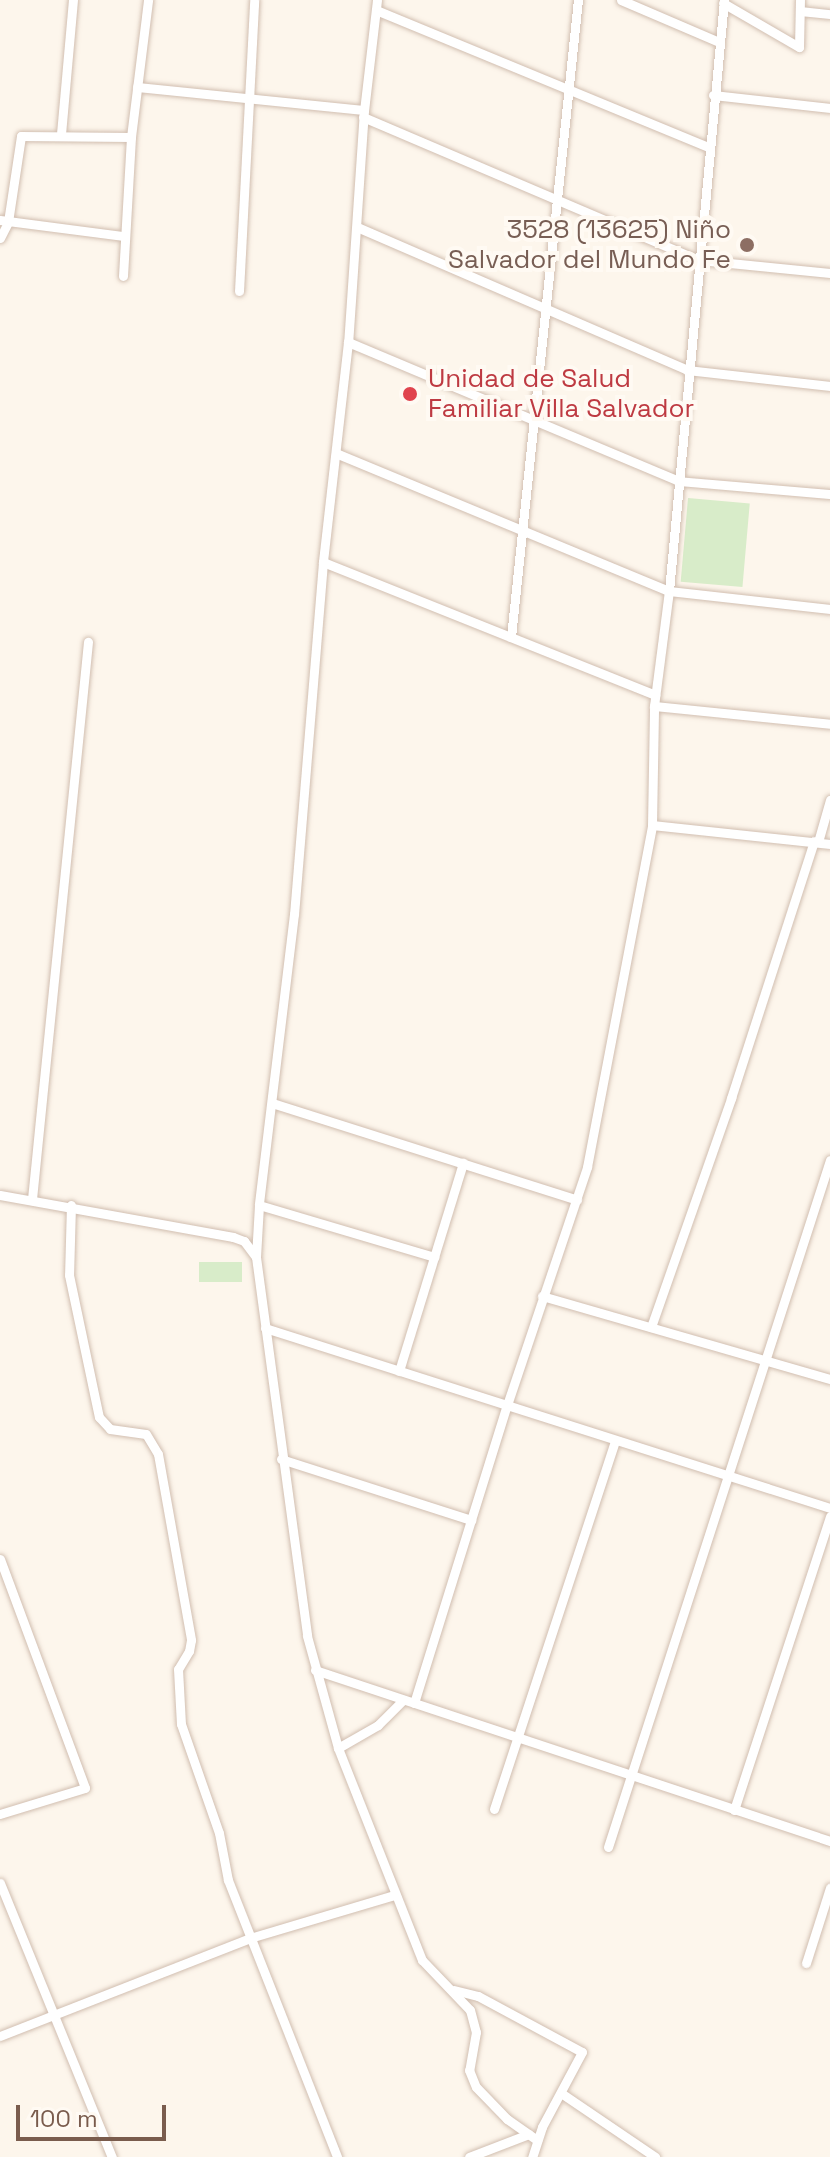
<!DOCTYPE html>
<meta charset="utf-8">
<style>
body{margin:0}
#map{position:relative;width:830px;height:2157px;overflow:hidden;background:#fdf6ec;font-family:"Space Grotesk",sans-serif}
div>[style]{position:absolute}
.green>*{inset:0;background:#d8ecc9;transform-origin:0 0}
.roads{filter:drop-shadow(0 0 2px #d1beb0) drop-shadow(0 0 2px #d1beb0)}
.minor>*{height:9px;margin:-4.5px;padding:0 4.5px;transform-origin:4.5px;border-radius:4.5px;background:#fff}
.dots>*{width:22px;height:22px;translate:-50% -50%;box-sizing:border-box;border:4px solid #fffaf3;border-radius:50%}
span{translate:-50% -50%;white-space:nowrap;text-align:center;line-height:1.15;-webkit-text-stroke:8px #fffaf3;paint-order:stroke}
.education-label{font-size:26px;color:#785e54}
.right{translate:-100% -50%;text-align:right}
.health-label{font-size:26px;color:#be3a42}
.left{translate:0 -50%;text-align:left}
.scale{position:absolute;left:16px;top:2105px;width:150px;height:36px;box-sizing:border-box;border:4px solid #7a5c4d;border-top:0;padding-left:10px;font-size:24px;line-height:28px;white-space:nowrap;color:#7a5c4d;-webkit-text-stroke:6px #fffaf3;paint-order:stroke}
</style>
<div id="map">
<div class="green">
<div style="left:688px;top:498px;width:62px;height:84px;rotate:5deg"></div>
<div style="left:242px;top:1262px;width:20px;height:43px;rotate:90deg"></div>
</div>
<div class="roads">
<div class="minor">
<div style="left:377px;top:0;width:111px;rotate:96.7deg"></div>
<div style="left:364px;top:110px;width:233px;rotate:93.9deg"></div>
<div style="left:348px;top:342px;width:221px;rotate:96.5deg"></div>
<div style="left:323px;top:562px;width:353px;rotate:94.7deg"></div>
<div style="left:294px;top:914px;width:293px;rotate:96.9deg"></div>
<div style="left:259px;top:1205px;width:52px;rotate:93.3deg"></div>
<div style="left:256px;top:1257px;width:382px;rotate:82.3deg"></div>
<div style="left:307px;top:1636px;width:116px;rotate:74.5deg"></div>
<div style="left:338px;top:1748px;width:228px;rotate:68.4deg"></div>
<div style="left:422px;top:1960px;width:69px;rotate:46.2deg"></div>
<div style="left:470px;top:2010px;width:23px;rotate:75deg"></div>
<div style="left:476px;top:2032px;width:39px;rotate:100deg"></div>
<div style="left:469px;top:2070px;width:18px;rotate:68deg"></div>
<div style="left:476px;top:2087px;width:45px;rotate:45.9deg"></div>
<div style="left:507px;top:2119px;width:37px;rotate:35deg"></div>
<div style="left:621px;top:0;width:107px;rotate:23.2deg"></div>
<div style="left:723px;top:3px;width:88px;rotate:30.1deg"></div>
<div style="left:799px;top:47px;width:47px;rotate:-88.8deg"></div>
<div style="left:376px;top:10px;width:359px;rotate:22.4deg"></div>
<div style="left:800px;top:11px;width:30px;rotate:6deg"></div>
<div style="left:137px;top:87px;width:228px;rotate:5.8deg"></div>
<div style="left:713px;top:95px;width:118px;rotate:6.3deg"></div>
<div style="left:363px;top:117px;width:365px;rotate:23.1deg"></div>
<div style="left:699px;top:260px;width:132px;rotate:5.7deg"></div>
<div style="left:61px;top:134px;width:135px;rotate:-84.9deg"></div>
<div style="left:0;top:220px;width:125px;rotate:7.4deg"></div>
<div style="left:357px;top:227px;width:360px;rotate:23.4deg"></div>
<div style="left:687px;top:370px;width:144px;rotate:6.4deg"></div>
<div style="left:0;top:238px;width:18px;rotate:-63deg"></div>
<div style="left:8px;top:222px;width:87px;rotate:-81.4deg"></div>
<div style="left:21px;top:136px;width:110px;rotate:0.5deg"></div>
<div style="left:123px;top:276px;width:139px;rotate:-86.7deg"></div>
<div style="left:131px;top:137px;width:138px;rotate:-82.9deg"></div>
<div style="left:239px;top:291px;width:291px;rotate:-87deg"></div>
<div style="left:348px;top:342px;width:358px;rotate:22.8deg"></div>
<div style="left:678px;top:481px;width:153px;rotate:4.9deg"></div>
<div style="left:338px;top:454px;width:358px;rotate:22.5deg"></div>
<div style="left:669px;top:591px;width:162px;rotate:6.4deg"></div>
<div style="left:323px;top:562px;width:358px;rotate:21.8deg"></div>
<div style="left:511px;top:637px;width:641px;rotate:-84deg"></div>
<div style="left:654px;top:706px;width:177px;rotate:5.8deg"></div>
<div style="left:652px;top:825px;width:179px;rotate:6.1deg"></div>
<div style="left:818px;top:842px;width:44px;rotate:-74.1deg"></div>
<div style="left:272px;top:1103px;width:320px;rotate:17.6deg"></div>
<div style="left:0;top:1195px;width:237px;rotate:10.2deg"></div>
<div style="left:233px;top:1237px;width:12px;rotate:20deg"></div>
<div style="left:244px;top:1241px;width:20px;rotate:53deg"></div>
<div style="left:32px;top:1199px;width:560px;rotate:-84.26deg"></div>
<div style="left:71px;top:1205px;width:70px;rotate:91.6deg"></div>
<div style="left:69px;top:1275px;width:145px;rotate:78.1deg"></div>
<div style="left:99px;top:1417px;width:16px;rotate:47deg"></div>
<div style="left:110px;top:1429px;width:36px;rotate:8deg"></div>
<div style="left:146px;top:1434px;width:23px;rotate:59deg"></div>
<div style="left:158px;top:1454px;width:189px;rotate:79.9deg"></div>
<div style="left:191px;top:1640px;width:11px;rotate:100deg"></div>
<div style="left:189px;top:1651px;width:21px;rotate:121deg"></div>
<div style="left:178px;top:1669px;width:55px;rotate:86.9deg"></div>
<div style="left:181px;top:1724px;width:115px;rotate:70.8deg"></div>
<div style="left:219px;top:1833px;width:48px;rotate:79.2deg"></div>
<div style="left:228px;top:1880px;width:298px;rotate:68.5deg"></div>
<div style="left:259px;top:1205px;width:183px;rotate:16.5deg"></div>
<div style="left:542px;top:1296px;width:300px;rotate:16.1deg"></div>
<div style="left:651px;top:1327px;width:243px;rotate:-70.7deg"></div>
<div style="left:731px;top:1098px;width:270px;rotate:-72.1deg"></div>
<div style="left:265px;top:1328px;width:593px;rotate:17.67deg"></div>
<div style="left:399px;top:1371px;width:218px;rotate:-72.9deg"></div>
<div style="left:281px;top:1459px;width:200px;rotate:17.8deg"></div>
<div style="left:0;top:1559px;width:244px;rotate:69.6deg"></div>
<div style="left:85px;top:1788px;width:89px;rotate:163deg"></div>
<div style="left:315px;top:1670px;width:543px;rotate:18.37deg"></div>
<div style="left:414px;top:1703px;width:312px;rotate:-72.7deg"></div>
<div style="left:507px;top:1405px;width:251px;rotate:-71.4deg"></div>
<div style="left:587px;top:1167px;width:348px;rotate:-79.2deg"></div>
<div style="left:652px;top:825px;width:119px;rotate:-89deg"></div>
<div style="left:654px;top:706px;width:116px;rotate:-82.6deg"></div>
<div style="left:669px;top:591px;width:594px;rotate:-84.68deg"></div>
<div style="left:338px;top:1748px;width:46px;rotate:-29.9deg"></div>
<div style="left:378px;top:1725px;width:35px;rotate:-45deg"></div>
<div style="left:494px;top:1809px;width:388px;rotate:-71.8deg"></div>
<div style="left:734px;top:1810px;width:309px;rotate:-71.9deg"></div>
<div style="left:608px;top:1847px;width:722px;rotate:-72.09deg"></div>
<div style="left:0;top:1883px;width:296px;rotate:67.8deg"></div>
<div style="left:806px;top:1963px;width:79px;rotate:-72.3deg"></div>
<div style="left:454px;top:1990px;width:25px;rotate:14deg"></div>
<div style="left:478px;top:1996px;width:118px;rotate:28.3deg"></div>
<div style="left:582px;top:2052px;width:85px;rotate:118.1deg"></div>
<div style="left:542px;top:2127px;width:32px;rotate:108deg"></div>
<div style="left:0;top:2036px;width:269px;rotate:-21.4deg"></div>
<div style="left:250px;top:1938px;width:150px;rotate:-16.6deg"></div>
<div style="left:561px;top:2093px;width:114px;rotate:34.2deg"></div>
<div style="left:469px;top:2157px;width:64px;rotate:-21deg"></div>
</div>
</div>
<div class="dots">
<div style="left:747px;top:245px;background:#8d6e63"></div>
<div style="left:410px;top:394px;background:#e0444e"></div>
</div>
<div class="education-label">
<span class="right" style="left:731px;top:245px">3528 (13625) Niño<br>Salvador del Mundo Fe</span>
</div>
<div class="health-label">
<span class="left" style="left:428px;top:394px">Unidad de Salud<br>Familiar Villa Salvador</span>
</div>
<div class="scale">100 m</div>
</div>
